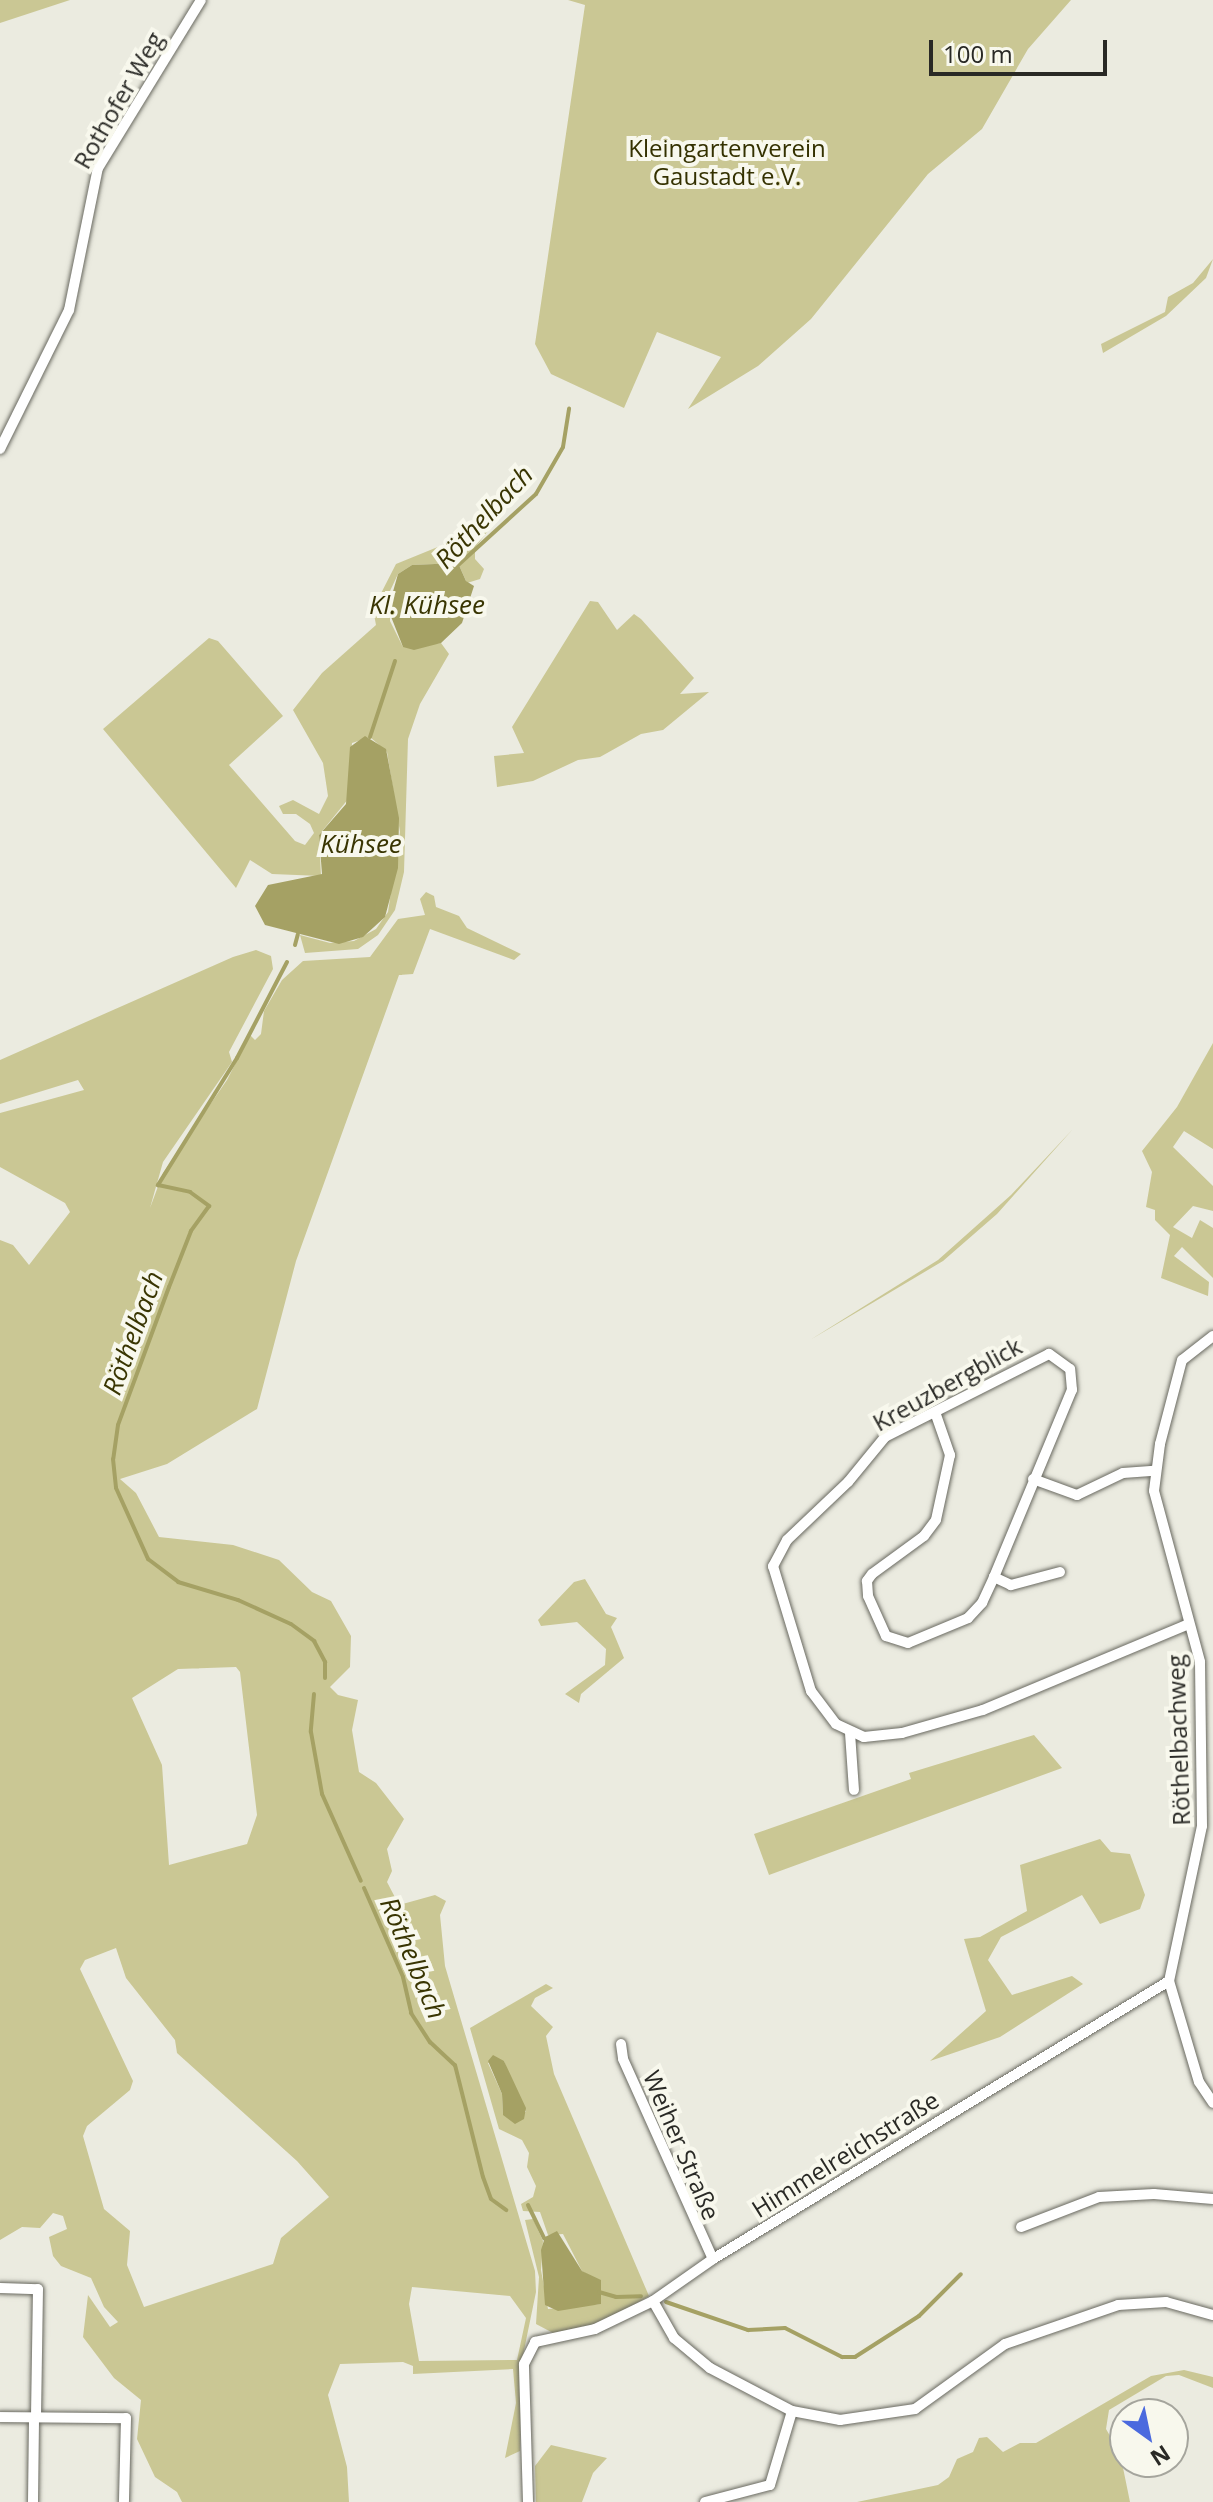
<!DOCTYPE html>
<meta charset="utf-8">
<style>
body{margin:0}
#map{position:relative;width:1213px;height:2502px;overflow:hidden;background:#ebebe0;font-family:"Open Sans",sans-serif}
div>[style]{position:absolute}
.green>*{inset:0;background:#cac794}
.water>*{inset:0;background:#a5a164}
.stream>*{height:4px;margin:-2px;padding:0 2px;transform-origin:2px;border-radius:2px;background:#a5a164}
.roads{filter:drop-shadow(0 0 2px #696960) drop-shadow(0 0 2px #696960)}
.street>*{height:10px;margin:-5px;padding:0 5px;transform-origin:5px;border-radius:5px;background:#fff}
span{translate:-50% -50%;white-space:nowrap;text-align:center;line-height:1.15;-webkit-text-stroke:8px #f8f8ed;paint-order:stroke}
.street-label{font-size:24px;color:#292925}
.park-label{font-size:24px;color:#343100}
.water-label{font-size:26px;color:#393502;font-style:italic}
.north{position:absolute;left:1109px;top:2398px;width:80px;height:80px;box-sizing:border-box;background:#f8f8ed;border:2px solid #a5a59d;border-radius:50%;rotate:147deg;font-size:22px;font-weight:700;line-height:32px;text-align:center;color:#292925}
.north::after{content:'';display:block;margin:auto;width:28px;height:36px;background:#4b6ade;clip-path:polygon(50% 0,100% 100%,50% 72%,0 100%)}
.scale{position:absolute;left:929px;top:40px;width:178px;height:36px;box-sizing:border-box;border:4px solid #292925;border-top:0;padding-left:10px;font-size:24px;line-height:28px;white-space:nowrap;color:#292925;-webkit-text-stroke:6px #f8f8ed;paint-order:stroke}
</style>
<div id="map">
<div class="green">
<div style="clip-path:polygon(0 0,70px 0,0 23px)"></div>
<div style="clip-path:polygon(568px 0,1071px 0,1028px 49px,982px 129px,928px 174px,811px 319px,758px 366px,688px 409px,721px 357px,657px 332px,624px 408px,551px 374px,535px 344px,585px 5px)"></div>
<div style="clip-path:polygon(1213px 259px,1206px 278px,1166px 316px,1103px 353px,1101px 344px,1165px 312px,1168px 297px,1193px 283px)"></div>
<div style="clip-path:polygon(502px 488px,507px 493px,498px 517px,475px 548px,475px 559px,484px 569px,480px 579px,467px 583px,458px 563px,412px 565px,398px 574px,390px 591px,390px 621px,403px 647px,441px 643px,449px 654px,420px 704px,408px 739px,404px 872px,395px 910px,378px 935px,358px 949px,305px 953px,300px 935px,330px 943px,354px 941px,376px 929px,388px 912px,400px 832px,387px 752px,370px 737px,352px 743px,349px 798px,319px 835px,321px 876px,272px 874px,250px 860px,236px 888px,103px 729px,209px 638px,218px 641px,283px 716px,229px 765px,295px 841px,305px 845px,314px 833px,310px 824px,296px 814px,283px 814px,279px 806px,293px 800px,319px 814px,328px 796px,323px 763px,293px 710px,322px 673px,376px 625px,373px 609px,396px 564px,450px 542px,491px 506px)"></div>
<div style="clip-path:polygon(590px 601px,598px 602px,617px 630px,634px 614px,641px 619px,694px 678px,680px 694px,709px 692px,663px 730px,641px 734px,600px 757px,578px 760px,533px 781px,497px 787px,494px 756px,524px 753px,512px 727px)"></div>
<div style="clip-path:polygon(evenodd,426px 892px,434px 896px,436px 907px,459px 916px,467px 928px,521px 954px,514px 960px,430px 929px,413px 974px,399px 975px,296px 1261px,257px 1409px,167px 1464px,120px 1479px,136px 1493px,159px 1537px,233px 1545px,279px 1560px,312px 1592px,331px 1601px,351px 1636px,350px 1667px,330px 1687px,338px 1695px,358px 1700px,352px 1730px,359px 1772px,376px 1783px,404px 1819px,387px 1849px,392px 1871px,387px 1882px,399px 1905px,435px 1895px,446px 1901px,440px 1915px,445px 1966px,535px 2271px,536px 2292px,522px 2360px,520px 2451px,505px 2458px,516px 2403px,513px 2369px,413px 2374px,413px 2366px,403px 2362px,340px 2364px,328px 2395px,347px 2467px,349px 2502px,182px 2502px,177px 2492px,155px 2477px,137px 2439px,141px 2400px,114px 2378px,83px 2337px,88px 2295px,110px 2327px,118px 2322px,104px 2307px,91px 2278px,61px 2266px,53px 2256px,49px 2237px,67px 2229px,63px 2216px,53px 2213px,40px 2228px,22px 2227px,0 2240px,0 1240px,13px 1245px,29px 1265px,70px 1212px,65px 1203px,0 1167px,0 1113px,84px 1090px,78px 1080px,0 1104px,0 1060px,233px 957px,256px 950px,271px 956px,273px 969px,229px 1052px,232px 1062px,163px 1162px,150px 1208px,163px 1173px,227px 1080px,250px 1035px,255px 1040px,261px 1034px,264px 1011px,282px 980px,303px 961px,370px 957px,398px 919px,425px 915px,420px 899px,426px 892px,178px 1669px,236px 1667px,240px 1672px,257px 1815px,247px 1844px,169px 1865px,162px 1765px,132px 1698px,178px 1669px,426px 892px,116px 1948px,126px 1978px,175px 2040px,177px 2053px,297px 2161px,329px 2197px,281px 2238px,273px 2264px,144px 2307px,127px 2265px,130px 2231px,104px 2209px,83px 2136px,87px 2126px,130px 2090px,133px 2081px,80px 1969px,85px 1960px,116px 1948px,426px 892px,412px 2287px,510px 2296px,526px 2318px,517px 2360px,419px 2361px,409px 2304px,412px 2287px)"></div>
<div style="clip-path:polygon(1213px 1043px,1213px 1149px,1184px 1131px,1173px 1147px,1213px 1186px,1213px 1211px,1193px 1206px,1173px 1227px,1192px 1238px,1200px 1220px,1213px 1228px,1213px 1278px,1182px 1247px,1174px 1256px,1209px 1282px,1208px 1296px,1161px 1278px,1170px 1235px,1155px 1220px,1155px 1210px,1146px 1207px,1152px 1172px,1142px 1151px,1177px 1107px)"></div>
<div style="clip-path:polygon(1073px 1129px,997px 1214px,943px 1261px,810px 1340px,938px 1260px,1011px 1195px)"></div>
<div style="clip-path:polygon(585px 1579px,606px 1614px,617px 1618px,611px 1627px,624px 1658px,581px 1694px,579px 1703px,565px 1694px,605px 1665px,606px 1649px,577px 1622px,541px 1626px,538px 1620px,574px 1582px)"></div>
<div style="clip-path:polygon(1034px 1735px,1062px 1768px,769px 1875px,754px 1834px,911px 1779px,909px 1773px)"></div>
<div style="clip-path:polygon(1100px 1839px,1111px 1852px,1130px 1854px,1145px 1895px,1140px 1909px,1100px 1924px,1082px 1895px,1001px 1937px,988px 1960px,1012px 1995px,1072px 1976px,1083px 1984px,1000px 2037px,930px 2061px,986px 2011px,964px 1939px,980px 1937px,1027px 1911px,1020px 1865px)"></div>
<div style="clip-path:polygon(evenodd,546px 1984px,553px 1988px,535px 1998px,531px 2006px,553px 2027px,546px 2036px,554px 2074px,649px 2296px,602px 2323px,555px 2334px,536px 2324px,539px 2277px,525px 2220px,533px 2219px,543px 2241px,541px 2270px,548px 2309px,601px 2304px,601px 2283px,582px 2271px,563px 2234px,548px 2235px,540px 2212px,523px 2211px,521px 2204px,533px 2197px,536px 2186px,527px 2167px,529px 2153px,522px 2140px,499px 2129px,470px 2028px,546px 1984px,504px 2061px,511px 2081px,526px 2112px,503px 2115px,502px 2094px,488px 2063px,504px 2061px)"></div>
<div style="clip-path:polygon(1184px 2370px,1213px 2377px,1213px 2388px,1179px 2375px,1166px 2376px,1109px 2410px,1106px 2429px,1120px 2453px,1130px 2502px,857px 2502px,938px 2485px,949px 2477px,957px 2459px,973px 2452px,979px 2438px,987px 2437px,1003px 2452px,1020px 2443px,1036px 2443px,1151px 2376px)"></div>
<div style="clip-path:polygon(551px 2445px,607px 2458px,593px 2473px,582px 2502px,536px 2502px,535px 2466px)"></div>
</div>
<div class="water">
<div style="clip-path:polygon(458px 563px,466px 581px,474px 586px,462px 623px,441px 643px,414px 650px,403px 647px,388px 609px,398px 574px,412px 565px)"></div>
<div style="clip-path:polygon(365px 736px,386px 749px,399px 818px,398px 868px,385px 917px,363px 937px,339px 944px,265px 925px,255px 906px,268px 885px,322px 874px,319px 835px,346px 804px,350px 747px)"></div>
<div style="clip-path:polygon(493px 2055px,504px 2061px,526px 2108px,524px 2119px,515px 2124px,503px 2115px,502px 2094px,488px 2061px)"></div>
<div style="clip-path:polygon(557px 2231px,582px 2271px,601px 2280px,601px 2304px,558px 2311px,545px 2305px,541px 2250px,545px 2237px)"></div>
</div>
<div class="stream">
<div style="left:456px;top:567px;width:108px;rotate:-42.4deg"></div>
<div style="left:536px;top:494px;width:54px;rotate:-60.1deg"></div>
<div style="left:563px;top:447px;width:39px;rotate:-81deg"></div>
<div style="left:370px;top:737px;width:80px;rotate:-71.8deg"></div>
<div style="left:295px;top:945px;width:11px;rotate:-75deg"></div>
<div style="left:287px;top:962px;width:108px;rotate:117.5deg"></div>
<div style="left:237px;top:1058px;width:150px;rotate:121.9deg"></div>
<div style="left:158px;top:1185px;width:33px;rotate:12deg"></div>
<div style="left:190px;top:1192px;width:24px;rotate:36deg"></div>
<div style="left:209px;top:1206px;width:31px;rotate:126deg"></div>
<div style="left:191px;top:1231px;width:60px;rotate:111.4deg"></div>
<div style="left:169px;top:1287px;width:147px;rotate:110.3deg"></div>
<div style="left:118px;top:1425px;width:34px;rotate:98deg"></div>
<div style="left:113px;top:1459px;width:29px;rotate:84deg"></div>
<div style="left:116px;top:1488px;width:78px;rotate:65.7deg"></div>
<div style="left:148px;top:1559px;width:38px;rotate:37deg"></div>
<div style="left:178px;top:1582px;width:63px;rotate:16.7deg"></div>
<div style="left:238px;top:1600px;width:58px;rotate:24.4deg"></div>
<div style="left:291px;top:1624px;width:29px;rotate:36deg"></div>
<div style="left:314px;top:1641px;width:24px;rotate:62deg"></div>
<div style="left:325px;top:1662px;width:16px;rotate:90deg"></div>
<div style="left:314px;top:1694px;width:38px;rotate:95deg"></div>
<div style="left:311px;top:1732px;width:63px;rotate:79.9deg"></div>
<div style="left:322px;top:1794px;width:95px;rotate:65.9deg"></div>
<div style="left:364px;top:1888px;width:97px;rotate:66.3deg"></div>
<div style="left:403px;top:1977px;width:37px;rotate:77deg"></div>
<div style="left:411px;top:2013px;width:35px;rotate:57deg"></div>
<div style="left:430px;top:2042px;width:34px;rotate:43deg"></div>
<div style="left:455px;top:2065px;width:115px;rotate:76deg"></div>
<div style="left:483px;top:2177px;width:23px;rotate:70deg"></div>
<div style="left:491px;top:2199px;width:19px;rotate:36deg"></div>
<div style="left:528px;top:2205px;width:37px;rotate:64deg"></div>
<div style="left:599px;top:2292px;width:18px;rotate:16deg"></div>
<div style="left:616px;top:2297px;width:25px;rotate:-2deg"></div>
<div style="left:666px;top:2302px;width:87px;rotate:18.9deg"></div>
<div style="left:748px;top:2330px;width:37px;rotate:-3deg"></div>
<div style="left:785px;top:2328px;width:64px;rotate:27deg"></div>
<div style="left:842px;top:2357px;width:13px"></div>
<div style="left:855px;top:2357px;width:76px;rotate:-32.6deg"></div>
<div style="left:919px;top:2316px;width:59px;rotate:-45deg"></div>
</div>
<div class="roads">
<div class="street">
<div style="left:0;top:449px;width:155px;rotate:-63.6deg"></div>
<div style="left:69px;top:310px;width:145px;rotate:-78.5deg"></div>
<div style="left:98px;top:168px;width:197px;rotate:-58.5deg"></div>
<div style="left:1213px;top:1336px;width:39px;rotate:142deg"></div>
<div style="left:1182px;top:1360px;width:87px;rotate:104.7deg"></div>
<div style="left:1160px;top:1444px;width:47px;rotate:97.3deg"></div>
<div style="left:1154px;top:1491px;width:177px;rotate:74.9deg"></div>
<div style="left:1200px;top:1662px;width:164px;rotate:89.3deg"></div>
<div style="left:1202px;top:1826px;width:158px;rotate:102deg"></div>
<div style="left:1169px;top:1981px;width:105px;rotate:73.5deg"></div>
<div style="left:1199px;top:2082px;width:25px;rotate:56deg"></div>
<div style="left:935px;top:1412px;width:46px;rotate:70.8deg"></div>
<div style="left:950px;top:1455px;width:66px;rotate:102.2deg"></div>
<div style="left:936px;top:1520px;width:20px;rotate:127deg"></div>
<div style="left:924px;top:1536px;width:64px;rotate:143.8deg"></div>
<div style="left:872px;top:1574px;width:9px;rotate:126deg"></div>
<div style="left:867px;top:1581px;width:15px;rotate:86deg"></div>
<div style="left:868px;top:1596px;width:44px;rotate:65.8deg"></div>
<div style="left:886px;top:1636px;width:23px;rotate:18deg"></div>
<div style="left:908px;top:1643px;width:65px;rotate:-22.6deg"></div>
<div style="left:968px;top:1618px;width:21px;rotate:-47deg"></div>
<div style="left:982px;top:1603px;width:29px;rotate:-65deg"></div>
<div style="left:1033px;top:1479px;width:47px;rotate:20deg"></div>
<div style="left:1077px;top:1495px;width:51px;rotate:-25.6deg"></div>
<div style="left:1123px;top:1473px;width:31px;rotate:-4deg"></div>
<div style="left:1060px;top:1572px;width:51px;rotate:165.1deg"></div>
<div style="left:1011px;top:1585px;width:19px;rotate:-155deg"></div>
<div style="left:994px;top:1577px;width:203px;rotate:-67.4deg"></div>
<div style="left:1072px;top:1390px;width:21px;rotate:-95deg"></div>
<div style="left:1070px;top:1369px;width:26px;rotate:-144deg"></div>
<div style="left:1049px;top:1354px;width:184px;rotate:153.2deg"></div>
<div style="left:885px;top:1437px;width:58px;rotate:129.4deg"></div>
<div style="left:848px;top:1482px;width:84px;rotate:136.4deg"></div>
<div style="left:787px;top:1540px;width:30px;rotate:118deg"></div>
<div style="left:773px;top:1566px;width:131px;rotate:73.1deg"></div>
<div style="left:811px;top:1691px;width:41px;rotate:52.9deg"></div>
<div style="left:836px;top:1724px;width:31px;rotate:25deg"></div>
<div style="left:864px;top:1737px;width:38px;rotate:-6deg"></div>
<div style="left:902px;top:1733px;width:84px;rotate:-15.9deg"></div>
<div style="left:983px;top:1710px;width:223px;rotate:-22.7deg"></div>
<div style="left:850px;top:1733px;width:57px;rotate:86deg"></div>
<div style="left:621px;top:2044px;width:15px;rotate:82deg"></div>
<div style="left:623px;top:2059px;width:219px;rotate:65.8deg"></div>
<div style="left:1021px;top:2227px;width:84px;rotate:-21deg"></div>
<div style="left:1099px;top:2197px;width:55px;rotate:-3.1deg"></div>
<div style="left:1154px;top:2194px;width:59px;rotate:4.8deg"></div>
<div style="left:0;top:2288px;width:38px;rotate:2deg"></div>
<div style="left:38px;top:2289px;width:128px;rotate:90.9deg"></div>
<div style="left:653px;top:2301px;width:43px;rotate:60.4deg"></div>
<div style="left:674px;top:2338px;width:47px;rotate:39.8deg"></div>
<div style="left:710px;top:2368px;width:93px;rotate:27.7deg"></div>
<div style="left:792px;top:2411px;width:49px;rotate:10.6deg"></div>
<div style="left:840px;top:2420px;width:76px;rotate:-8.3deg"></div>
<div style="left:915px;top:2409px;width:111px;rotate:-35.8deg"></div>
<div style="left:1005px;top:2344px;width:120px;rotate:-19deg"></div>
<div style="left:1118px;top:2305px;width:48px;rotate:-3.6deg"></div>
<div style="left:1166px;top:2302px;width:49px;rotate:15.5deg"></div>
<div style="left:0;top:2417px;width:126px;rotate:0.5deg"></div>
<div style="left:126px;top:2418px;width:84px;rotate:91.4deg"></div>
<div style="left:33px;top:2502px;width:85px;rotate:-89.3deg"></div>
<div style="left:528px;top:2502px;width:138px;rotate:-91.7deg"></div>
<div style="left:524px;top:2364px;width:25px;rotate:-63deg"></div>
<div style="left:535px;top:2342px;width:61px;rotate:-12.2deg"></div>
<div style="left:595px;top:2329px;width:64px;rotate:-25.8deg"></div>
<div style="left:653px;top:2301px;width:73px;rotate:-35deg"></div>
<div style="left:713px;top:2259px;width:534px;rotate:-31.37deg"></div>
<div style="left:705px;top:2502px;width:67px;rotate:-14.7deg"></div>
<div style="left:770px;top:2485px;width:77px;rotate:-73.4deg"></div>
</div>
</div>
<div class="street-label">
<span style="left:118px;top:100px;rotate:-60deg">Rothofer Weg</span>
<span style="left:947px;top:1384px;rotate:-29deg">Kreuzbergblick</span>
<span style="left:1178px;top:1740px;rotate:-92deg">Röthelbachweg</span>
<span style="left:682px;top:2145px;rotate:67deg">Weiher Straße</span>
<span style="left:845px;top:2154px;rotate:-32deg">Himmelreichstraße</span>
</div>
<div class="park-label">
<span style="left:727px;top:162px">Kleingartenverein<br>Gaustadt e.V.</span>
</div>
<div class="water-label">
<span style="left:484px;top:517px;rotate:-47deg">Röthelbach</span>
<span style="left:427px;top:605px">Kl. Kühsee</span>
<span style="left:361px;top:844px">Kühsee</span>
<span style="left:133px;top:1333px;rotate:-70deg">Röthelbach</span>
<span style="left:413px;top:1958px;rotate:67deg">Röthelbach</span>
</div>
<div class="north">N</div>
<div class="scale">100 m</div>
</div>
